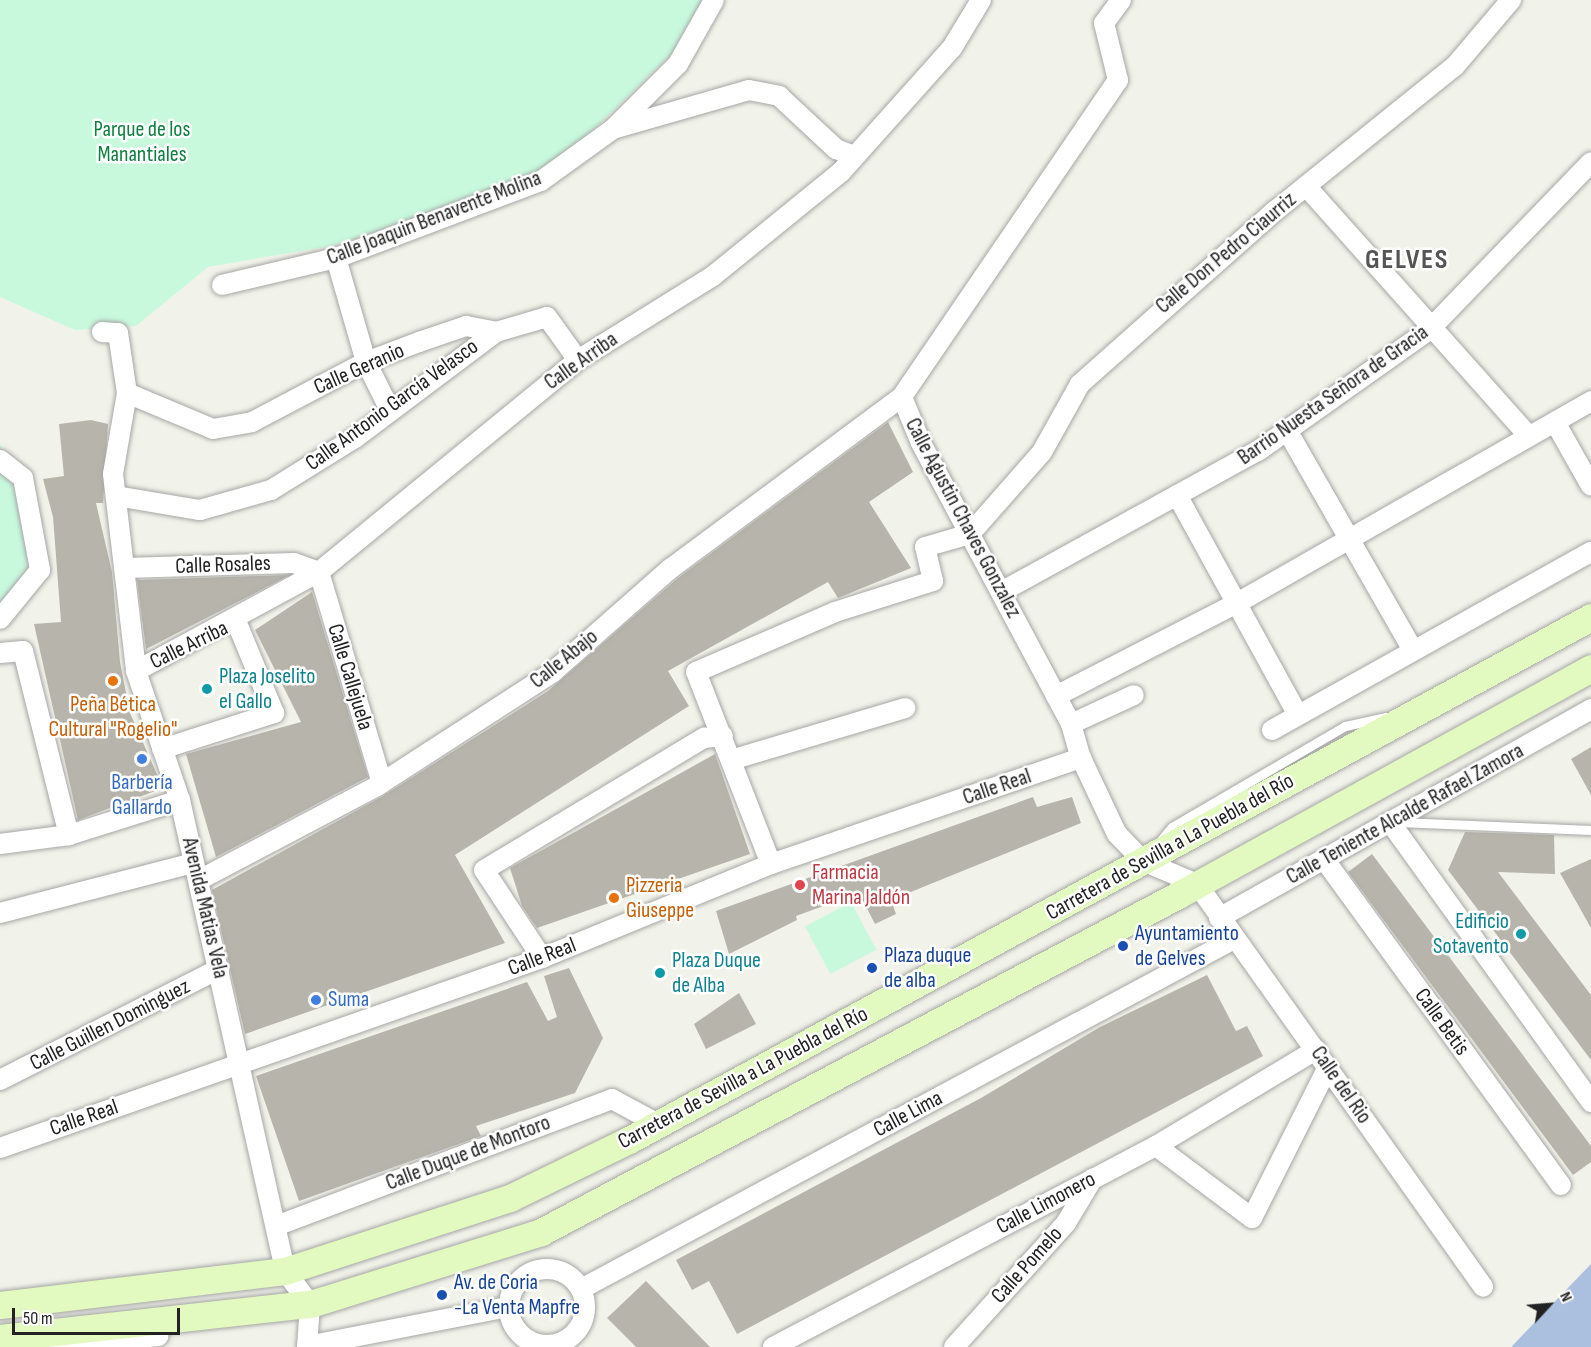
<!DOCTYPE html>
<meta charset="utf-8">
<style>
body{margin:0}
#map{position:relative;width:1591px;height:1347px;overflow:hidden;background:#f1f2e9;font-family:"Sofia Sans Condensed",sans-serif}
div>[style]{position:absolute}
.park>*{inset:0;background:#c8f9dd;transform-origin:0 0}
.water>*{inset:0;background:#aac0de}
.building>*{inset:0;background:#b7b5ab}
.roads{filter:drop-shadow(0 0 2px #a6a6a6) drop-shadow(0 0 2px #a6a6a6)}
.lane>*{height:9px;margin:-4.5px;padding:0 4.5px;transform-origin:4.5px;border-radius:4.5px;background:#fff}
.street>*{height:20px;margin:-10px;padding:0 10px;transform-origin:10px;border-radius:10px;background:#fff}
.street>.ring{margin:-10px;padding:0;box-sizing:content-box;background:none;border:20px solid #fff;border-radius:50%}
.secondary>*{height:27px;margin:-13.5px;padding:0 13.5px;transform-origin:13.5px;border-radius:13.5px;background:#e2f9bf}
.dots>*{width:16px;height:16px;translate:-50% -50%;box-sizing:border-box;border:3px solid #fff;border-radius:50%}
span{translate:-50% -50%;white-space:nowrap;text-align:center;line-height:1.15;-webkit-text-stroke:5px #fff;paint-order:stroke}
.park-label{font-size:22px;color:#0e8140}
.street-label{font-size:22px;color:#222}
.culture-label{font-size:22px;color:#0d838f}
.left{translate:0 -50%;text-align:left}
.right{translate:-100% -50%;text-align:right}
.food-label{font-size:22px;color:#c56008}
.shop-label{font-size:22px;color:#366cbe}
.health-label{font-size:22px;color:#be3a42}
.transit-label{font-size:22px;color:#164399}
.district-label{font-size:28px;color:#555;font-weight:700;letter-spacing:1.5px}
.north{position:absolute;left:1519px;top:1275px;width:60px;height:60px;-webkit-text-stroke:4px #fff;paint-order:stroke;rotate:64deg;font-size:16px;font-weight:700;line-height:24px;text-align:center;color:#222}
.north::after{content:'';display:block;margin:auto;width:21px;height:27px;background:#222;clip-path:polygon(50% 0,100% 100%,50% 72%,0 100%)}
.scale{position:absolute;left:12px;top:1308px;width:168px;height:27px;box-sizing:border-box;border:3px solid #222;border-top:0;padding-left:8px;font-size:18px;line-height:21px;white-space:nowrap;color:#222;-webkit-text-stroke:4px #fff;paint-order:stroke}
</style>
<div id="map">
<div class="park">
<div style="clip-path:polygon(0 0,706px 0,684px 42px,592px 131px,539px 174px,336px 245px,208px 267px,136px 326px,75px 330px,0 297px)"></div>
<div style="clip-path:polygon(0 444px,43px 531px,13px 602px,0 615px)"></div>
<div style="left:851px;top:902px;width:54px;height:52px;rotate:62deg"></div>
</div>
<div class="water">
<div style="clip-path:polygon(1591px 1264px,1591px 1347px,1512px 1347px,1513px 1345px)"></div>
</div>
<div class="building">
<div style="clip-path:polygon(91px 420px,108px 424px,103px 503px,96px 503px,112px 572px,120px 662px,130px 713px,163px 788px,78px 820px,34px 624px,61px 622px,53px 517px,43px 479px,64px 476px,59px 424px)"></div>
<div style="clip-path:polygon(888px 422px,913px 472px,869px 502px,911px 568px,838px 598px,828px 582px,668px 671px,689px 706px,455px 855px,505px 943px,245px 1034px,212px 890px,383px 796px,548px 691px,678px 578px)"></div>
<div style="clip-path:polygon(288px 575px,284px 578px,146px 649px,137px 580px)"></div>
<div style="clip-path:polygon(312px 592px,368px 777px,216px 857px,186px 754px,301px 722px,255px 630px)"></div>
<div style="clip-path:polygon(1591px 747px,1591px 795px,1571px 759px)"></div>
<div style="clip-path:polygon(715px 754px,750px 854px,537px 928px,522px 906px,510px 868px)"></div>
<div style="clip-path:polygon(1033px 797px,1037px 807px,1072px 797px,1081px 823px,891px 900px,896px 914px,875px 924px,859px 893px,796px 916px,797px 920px,729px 954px,716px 911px)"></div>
<div style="clip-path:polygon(1465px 832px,1554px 835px,1555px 874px,1498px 872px,1591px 995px,1591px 1060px,1448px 870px)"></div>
<div style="clip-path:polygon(1372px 854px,1591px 1146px,1591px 1162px,1573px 1175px,1348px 872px)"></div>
<div style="clip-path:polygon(1591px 859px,1591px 928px,1560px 873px)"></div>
<div style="clip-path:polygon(569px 968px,603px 1038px,575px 1093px,476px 1126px,481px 1136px,299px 1201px,256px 1076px,527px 982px,548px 1021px,557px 1017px,544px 976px)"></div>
<div style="clip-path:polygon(1207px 975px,1236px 1031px,1247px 1026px,1263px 1056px,737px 1334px,709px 1281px,692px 1290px,676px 1260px,981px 1098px,1100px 1027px)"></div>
<div style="clip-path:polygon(739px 993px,756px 1024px,706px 1049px,694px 1024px)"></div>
<div style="clip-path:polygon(646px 1281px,710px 1347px,636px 1347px,607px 1318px)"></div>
</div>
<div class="roads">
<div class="lane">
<div style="left:1399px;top:822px;width:192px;rotate:2.4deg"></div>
<div style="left:1161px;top:840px;width:17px;rotate:-50deg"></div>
<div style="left:1172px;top:827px;width:200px;rotate:-30.3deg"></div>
<div style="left:1345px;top:726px;width:42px;rotate:-12.4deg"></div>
</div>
<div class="street">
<div style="left:1121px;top:0;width:29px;rotate:126deg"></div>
<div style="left:1104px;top:23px;width:59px;rotate:76.2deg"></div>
<div style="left:1118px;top:80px;width:384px;rotate:124.3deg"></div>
<div style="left:902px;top:397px;width:50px;rotate:67.6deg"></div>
<div style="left:921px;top:443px;width:319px;rotate:61.9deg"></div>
<div style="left:1071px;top:724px;width:35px;rotate:74deg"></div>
<div style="left:1081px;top:758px;width:84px;rotate:64.7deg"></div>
<div style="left:1117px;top:834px;width:37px;rotate:46deg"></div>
<div style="left:1143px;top:861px;width:59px;rotate:23.1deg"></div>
<div style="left:1197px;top:884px;width:494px;rotate:54.6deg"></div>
<div style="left:613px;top:129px;width:141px;rotate:-16deg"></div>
<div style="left:749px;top:90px;width:31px;rotate:11deg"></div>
<div style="left:779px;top:96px;width:78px;rotate:42.9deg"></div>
<div style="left:836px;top:149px;width:19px;rotate:21deg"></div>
<div style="left:1306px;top:186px;width:334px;rotate:48.3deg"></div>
<div style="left:336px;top:258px;width:108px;rotate:73.9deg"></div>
<div style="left:366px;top:362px;width:51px;rotate:63.4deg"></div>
<div style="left:222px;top:285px;width:117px;rotate:-13.3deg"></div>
<div style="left:336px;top:258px;width:219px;rotate:-20.6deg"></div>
<div style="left:541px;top:181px;width:89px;rotate:-35.8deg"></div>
<div style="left:613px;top:129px;width:92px;rotate:-45deg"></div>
<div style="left:678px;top:64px;width:73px;rotate:-60.6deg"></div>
<div style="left:102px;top:332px;width:16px;rotate:4deg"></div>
<div style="left:118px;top:333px;width:61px;rotate:81.5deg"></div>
<div style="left:127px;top:393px;width:82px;rotate:99.8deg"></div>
<div style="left:113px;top:474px;width:198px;rotate:83.3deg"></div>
<div style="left:136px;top:671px;width:136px;rotate:71.2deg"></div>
<div style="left:180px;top:800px;width:483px;rotate:77.4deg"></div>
<div style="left:285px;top:1271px;width:41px;rotate:52.9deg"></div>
<div style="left:310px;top:1304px;width:43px;rotate:94deg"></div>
<div style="left:127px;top:393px;width:93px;rotate:22.7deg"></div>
<div style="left:213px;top:429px;width:40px;rotate:-10deg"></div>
<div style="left:252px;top:422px;width:129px;rotate:-27.8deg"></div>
<div style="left:366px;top:362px;width:57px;rotate:-20.7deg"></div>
<div style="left:419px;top:342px;width:50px;rotate:-18.8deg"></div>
<div style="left:466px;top:326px;width:31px;rotate:11deg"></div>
<div style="left:496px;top:332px;width:53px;rotate:-16.4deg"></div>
<div style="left:547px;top:317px;width:53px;rotate:54.2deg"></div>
<div style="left:1555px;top:422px;width:73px;rotate:60.6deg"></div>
<div style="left:1288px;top:432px;width:251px;rotate:60.2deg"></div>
<div style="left:0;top:460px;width:29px;rotate:38deg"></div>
<div style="left:23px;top:478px;width:94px;rotate:79.5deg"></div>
<div style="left:40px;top:570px;width:63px;rotate:129.2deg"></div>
<div style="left:1177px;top:495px;width:249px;rotate:61.2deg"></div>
<div style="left:116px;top:496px;width:85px;rotate:9.5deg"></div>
<div style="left:200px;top:510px;width:74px;rotate:-15.7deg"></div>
<div style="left:271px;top:490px;width:99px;rotate:-31.8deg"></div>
<div style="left:355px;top:438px;width:176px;rotate:-36.9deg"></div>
<div style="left:125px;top:568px;width:169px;rotate:-1.7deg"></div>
<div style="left:294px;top:563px;width:27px;rotate:20deg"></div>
<div style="left:319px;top:572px;width:220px;rotate:73.4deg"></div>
<div style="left:1001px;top:592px;width:293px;rotate:-28.8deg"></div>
<div style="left:1258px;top:451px;width:209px;rotate:-35.3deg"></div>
<div style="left:1429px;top:330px;width:233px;rotate:-46deg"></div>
<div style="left:0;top:653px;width:23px;rotate:-5deg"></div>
<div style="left:23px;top:651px;width:190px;rotate:76deg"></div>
<div style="left:136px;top:671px;width:208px;rotate:-28.4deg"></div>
<div style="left:319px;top:572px;width:335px;rotate:-39.3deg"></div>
<div style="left:578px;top:360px;width:159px;rotate:-31.9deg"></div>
<div style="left:713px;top:276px;width:165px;rotate:-39.1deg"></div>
<div style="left:841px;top:172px;width:166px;rotate:-48.2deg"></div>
<div style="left:952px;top:48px;width:56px;rotate:-58.9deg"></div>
<div style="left:1056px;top:696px;width:206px;rotate:-27.2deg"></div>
<div style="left:1239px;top:602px;width:405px;rotate:-29.7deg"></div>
<div style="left:1071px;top:724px;width:69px;rotate:-24.7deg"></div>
<div style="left:1272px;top:730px;width:365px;rotate:-29.2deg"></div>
<div style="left:162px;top:749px;width:118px;rotate:-17.8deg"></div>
<div style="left:274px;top:713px;width:100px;rotate:-112.4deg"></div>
<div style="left:731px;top:760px;width:182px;rotate:-16.6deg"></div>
<div style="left:1390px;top:822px;width:345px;rotate:54.3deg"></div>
<div style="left:0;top:844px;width:70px;rotate:-7.4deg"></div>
<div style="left:69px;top:835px;width:116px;rotate:-17.5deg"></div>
<div style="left:1324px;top:859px;width:403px;rotate:54deg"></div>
<div style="left:771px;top:864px;width:206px;rotate:-111.3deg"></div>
<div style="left:696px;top:672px;width:151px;rotate:-23.3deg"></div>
<div style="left:835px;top:612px;width:103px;rotate:-17.6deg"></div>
<div style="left:933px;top:581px;width:35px;rotate:-103deg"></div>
<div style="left:925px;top:547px;width:47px;rotate:-16.1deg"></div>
<div style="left:970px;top:534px;width:109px;rotate:-48.7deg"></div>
<div style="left:1042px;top:452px;width:78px;rotate:-60.8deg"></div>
<div style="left:1080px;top:384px;width:261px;rotate:-41.6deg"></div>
<div style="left:1275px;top:211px;width:231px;rotate:-38.9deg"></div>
<div style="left:1455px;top:66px;width:87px;rotate:-49.7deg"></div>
<div style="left:199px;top:880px;width:201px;rotate:-27.8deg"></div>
<div style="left:377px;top:786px;width:210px;rotate:-32.9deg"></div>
<div style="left:553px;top:672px;width:156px;rotate:-41.4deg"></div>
<div style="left:670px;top:569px;width:289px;rotate:-36.6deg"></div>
<div style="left:0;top:913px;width:200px;rotate:-14.5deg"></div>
<div style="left:1219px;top:918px;width:427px;rotate:-29.3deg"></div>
<div style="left:542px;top:958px;width:105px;rotate:-123.4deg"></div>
<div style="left:484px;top:870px;width:257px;rotate:-31deg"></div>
<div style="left:704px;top:738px;width:19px;rotate:-6deg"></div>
<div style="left:0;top:1080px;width:246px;rotate:-26.9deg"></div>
<div style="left:1156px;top:1146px;width:120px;rotate:36.9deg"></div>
<div style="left:1252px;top:1218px;width:169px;rotate:-63.3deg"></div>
<div style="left:0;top:1148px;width:574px;rotate:-19.32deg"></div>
<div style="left:542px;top:958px;width:248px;rotate:-22.3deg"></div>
<div style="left:771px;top:864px;width:328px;rotate:-18.9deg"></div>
<div style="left:276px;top:1226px;width:359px;rotate:-20.7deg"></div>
<div style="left:612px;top:1099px;width:52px;rotate:28.5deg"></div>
<div class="ring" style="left:509px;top:1269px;width:56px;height:56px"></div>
<div style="left:581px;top:1289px;width:741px;rotate:-28.19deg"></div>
<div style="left:307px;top:1346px;width:205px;rotate:-11deg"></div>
<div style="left:50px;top:1347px;width:109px;rotate:-5.8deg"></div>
<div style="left:773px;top:1347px;width:433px;rotate:-27.7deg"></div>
<div style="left:1156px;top:1146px;width:187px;rotate:-31deg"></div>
<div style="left:954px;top:1347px;width:167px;rotate:-47.9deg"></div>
<div style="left:1066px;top:1223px;width:52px;rotate:-59deg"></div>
</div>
<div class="secondary">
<div style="left:0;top:1305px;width:287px;rotate:-6.8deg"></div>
<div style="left:285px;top:1271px;width:237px;rotate:-18deg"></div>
<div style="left:510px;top:1198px;width:132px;rotate:-26deg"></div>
<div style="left:629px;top:1140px;width:1095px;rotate:-28.53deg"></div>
<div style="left:0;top:1338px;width:312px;rotate:-6.3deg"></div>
<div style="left:310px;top:1304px;width:242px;rotate:-17.3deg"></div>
<div style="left:541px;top:1232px;width:723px;rotate:-27.88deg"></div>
<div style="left:1180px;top:894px;width:469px;rotate:-28.8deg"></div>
</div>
</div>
<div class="dots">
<div style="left:113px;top:681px;background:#e8710a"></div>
<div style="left:207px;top:689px;background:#0f9aa8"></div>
<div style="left:142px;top:759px;background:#3f7fe0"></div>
<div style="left:800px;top:885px;background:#e0444e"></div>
<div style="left:614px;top:898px;background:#e8710a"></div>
<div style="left:1521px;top:934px;background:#0f9aa8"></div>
<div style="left:1123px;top:946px;background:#1a4fb4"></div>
<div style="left:872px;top:968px;background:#1a4fb4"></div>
<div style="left:660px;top:973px;background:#0f9aa8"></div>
<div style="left:316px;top:1000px;background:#3f7fe0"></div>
<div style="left:442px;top:1295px;background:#1a4fb4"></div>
</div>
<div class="park-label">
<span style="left:142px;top:142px">Parque de los<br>Manantiales</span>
</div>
<div class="street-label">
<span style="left:434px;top:218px;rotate:-21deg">Calle Joaquin Benavente Molina</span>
<span style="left:1226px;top:253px;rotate:-40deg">Calle Don Pedro Ciaurriz</span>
<span style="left:581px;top:361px;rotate:-35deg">Calle Arriba</span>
<span style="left:359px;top:369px;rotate:-24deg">Calle Geranio</span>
<span style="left:1333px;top:395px;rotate:-35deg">Barrio Nuesta Señora de Gracia</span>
<span style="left:392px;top:405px;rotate:-36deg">Calle Antonio García Velasco</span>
<span style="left:963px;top:518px;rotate:62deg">Calle Agustin Chaves Gonzalez</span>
<span style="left:223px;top:565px;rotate:-2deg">Calle Rosales</span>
<span style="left:189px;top:645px;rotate:-26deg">Calle Arriba</span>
<span style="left:564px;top:659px;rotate:-39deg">Calle Abajo</span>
<span style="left:350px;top:677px;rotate:73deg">Calle Callejuela</span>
<span style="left:997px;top:787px;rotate:-19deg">Calle Real</span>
<span style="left:1405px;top:814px;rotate:-29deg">Calle Teniente Alcalde Rafael Zamora</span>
<span style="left:1170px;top:847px;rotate:-29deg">Carretera de Sevilla a La Puebla del Río</span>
<span style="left:205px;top:908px;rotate:77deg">Avenida Matias Vela</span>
<span style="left:542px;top:957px;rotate:-21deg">Calle Real</span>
<span style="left:1442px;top:1022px;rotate:54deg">Calle Betis</span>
<span style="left:110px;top:1025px;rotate:-27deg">Calle Guillen Dominguez</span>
<span style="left:743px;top:1078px;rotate:-28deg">Carretera de Sevilla a La Puebla del Río</span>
<span style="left:1341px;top:1085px;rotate:55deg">Calle del Rio</span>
<span style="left:908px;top:1114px;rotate:-28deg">Calle Lima</span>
<span style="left:84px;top:1118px;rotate:-19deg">Calle Real</span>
<span style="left:468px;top:1153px;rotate:-21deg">Calle Duque de Montoro</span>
<span style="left:1046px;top:1203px;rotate:-28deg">Calle Limonero</span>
<span style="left:1027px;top:1265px;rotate:-48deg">Calle Pomelo</span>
</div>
<div class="culture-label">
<span class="left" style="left:219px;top:689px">Plaza Joselito<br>el Gallo</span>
<span class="right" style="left:1509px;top:934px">Edificio<br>Sotavento</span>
<span class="left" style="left:672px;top:973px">Plaza Duque<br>de Alba</span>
</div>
<div class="food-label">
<span style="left:113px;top:717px">Peña Bética<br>Cultural "Rogelio"</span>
<span class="left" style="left:626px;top:898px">Pizzeria<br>Giuseppe</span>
</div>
<div class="shop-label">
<span style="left:142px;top:795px">Barbería<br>Gallardo</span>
<span class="left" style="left:328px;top:1000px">Suma</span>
</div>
<div class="health-label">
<span class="left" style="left:812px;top:885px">Farmacia<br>Marina Jaldón</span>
</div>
<div class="transit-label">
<span class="left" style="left:1135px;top:946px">Ayuntamiento<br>de Gelves</span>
<span class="left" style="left:884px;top:968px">Plaza duque<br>de alba</span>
<span class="left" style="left:454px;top:1295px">Av. de Coria<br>-La Venta Mapfre</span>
</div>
<div class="district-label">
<span style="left:1407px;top:260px">GELVES</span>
</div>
<div class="north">N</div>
<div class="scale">50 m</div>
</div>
